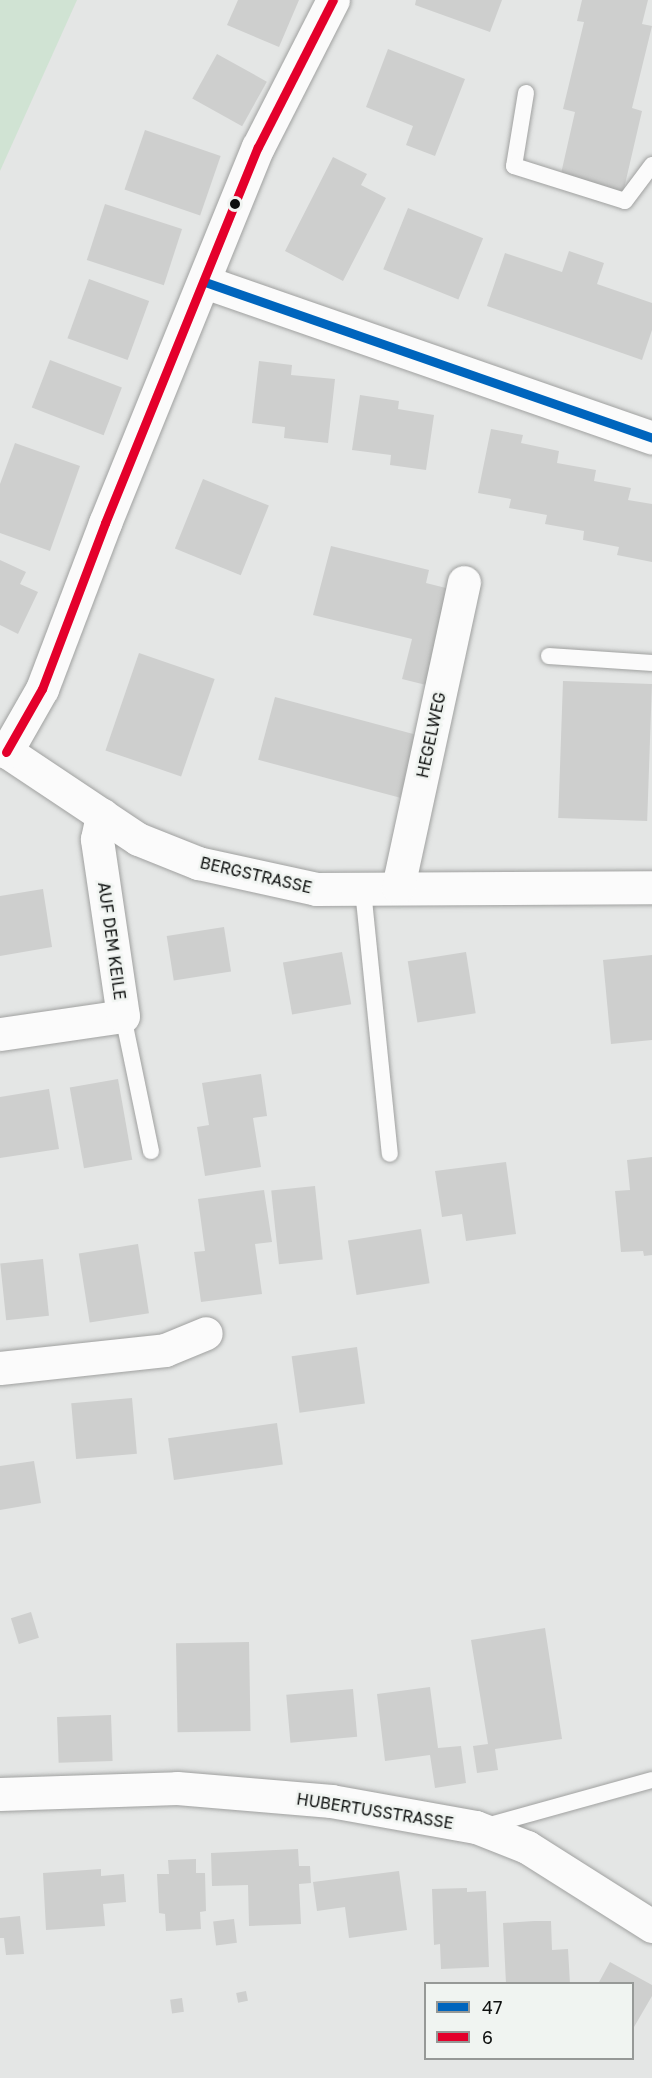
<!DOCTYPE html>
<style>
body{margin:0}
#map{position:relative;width:652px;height:2078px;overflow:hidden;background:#e4e6e5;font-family:"Golos Text",sans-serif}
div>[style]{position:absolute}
.green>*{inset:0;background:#d0e3d3}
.building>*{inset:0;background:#cecfce;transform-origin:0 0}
.roads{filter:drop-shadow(0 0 2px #a0a1a0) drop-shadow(0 0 2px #a0a1a0)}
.service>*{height:16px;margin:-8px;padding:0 8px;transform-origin:8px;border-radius:8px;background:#fbfbfb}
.minor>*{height:33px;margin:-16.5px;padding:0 16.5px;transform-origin:16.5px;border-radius:16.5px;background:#fbfbfb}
.bus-1>*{height:9px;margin:-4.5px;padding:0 4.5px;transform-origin:4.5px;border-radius:4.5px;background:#0065bd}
.bus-2>*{height:9px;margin:-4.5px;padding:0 4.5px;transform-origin:4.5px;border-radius:4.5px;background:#e4002b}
.dots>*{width:16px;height:16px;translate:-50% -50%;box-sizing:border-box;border:3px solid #f0f4f1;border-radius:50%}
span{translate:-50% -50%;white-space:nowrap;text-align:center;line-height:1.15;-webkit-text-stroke:5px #f0f4f1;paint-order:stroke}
.street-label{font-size:16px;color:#0f1110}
.legend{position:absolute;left:424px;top:1982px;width:210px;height:78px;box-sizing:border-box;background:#f0f4f1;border:2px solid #969997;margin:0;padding:8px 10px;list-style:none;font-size:18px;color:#0f1110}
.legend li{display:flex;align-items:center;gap:12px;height:30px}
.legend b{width:30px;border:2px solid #969997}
</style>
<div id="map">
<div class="green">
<div style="clip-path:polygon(0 0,77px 0,0 171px)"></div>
</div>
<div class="building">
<div style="clip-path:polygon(238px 0,299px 0,279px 47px,227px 25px)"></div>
<div style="clip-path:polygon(416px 0,502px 0,490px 32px,415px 5px)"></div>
<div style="clip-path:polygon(582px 0,648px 0,642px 24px,652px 26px,632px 108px,642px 111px,623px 193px,560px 178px,575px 112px,563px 109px,584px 22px,577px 21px)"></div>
<div style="clip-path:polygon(388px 49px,465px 79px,435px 156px,406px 145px,413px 126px,366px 107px)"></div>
<div style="left:217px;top:54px;width:57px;height:51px;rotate:29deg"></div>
<div style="left:145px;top:130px;width:80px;height:63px;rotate:19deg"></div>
<div style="clip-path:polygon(333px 157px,367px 174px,361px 185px,386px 198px,343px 281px,285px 251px)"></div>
<div style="left:105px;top:204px;width:81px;height:59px;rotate:18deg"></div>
<div style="left:408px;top:208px;width:81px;height:66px;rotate:22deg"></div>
<div style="clip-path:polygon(569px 251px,604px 263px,597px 284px,652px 303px,652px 330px,642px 360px,487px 306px,505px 253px,562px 272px)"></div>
<div style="left:89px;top:279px;width:64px;height:63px;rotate:20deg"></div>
<div style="left:50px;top:360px;width:77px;height:51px;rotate:21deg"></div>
<div style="clip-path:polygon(259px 361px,292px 365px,291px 375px,335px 379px,328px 443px,284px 438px,285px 427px,252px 423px)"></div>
<div style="clip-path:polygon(360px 395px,399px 401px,398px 409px,434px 415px,426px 470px,390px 465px,391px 455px,352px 450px)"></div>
<div style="clip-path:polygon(491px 429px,523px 435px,521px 443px,559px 451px,557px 463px,596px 470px,594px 481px,631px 488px,628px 500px,652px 504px,652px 562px,617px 555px,619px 547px,583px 540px,584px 531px,545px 524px,547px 515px,509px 508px,511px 499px,478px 493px)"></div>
<div style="clip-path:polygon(15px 443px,80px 466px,50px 551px,0 533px,0 484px)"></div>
<div style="left:203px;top:479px;width:71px;height:75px;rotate:22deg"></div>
<div style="clip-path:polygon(331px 546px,429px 570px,426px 583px,454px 590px,430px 686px,402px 679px,412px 639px,313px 615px)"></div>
<div style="clip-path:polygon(0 560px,26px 572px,20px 584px,38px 592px,18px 634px,0 625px)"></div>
<div style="left:139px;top:653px;width:80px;height:103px;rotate:19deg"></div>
<div style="left:563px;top:681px;width:89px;height:137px;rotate:2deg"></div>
<div style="left:275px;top:697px;width:147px;height:65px;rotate:15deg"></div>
<div style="clip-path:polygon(43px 889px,52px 947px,0 956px,0 896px)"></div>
<div style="left:224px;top:927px;width:45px;height:58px;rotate:81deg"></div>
<div style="left:342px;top:952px;width:53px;height:60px;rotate:80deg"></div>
<div style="left:466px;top:952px;width:62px;height:59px;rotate:81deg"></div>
<div style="clip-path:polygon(652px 955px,652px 1040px,611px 1044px,603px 960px)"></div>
<div style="clip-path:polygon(261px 1074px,267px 1116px,253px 1118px,261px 1167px,205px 1176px,197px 1127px,209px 1125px,202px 1083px)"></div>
<div style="left:118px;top:1079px;width:82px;height:49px;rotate:80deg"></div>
<div style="clip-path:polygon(49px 1089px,59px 1149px,0 1158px,0 1097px)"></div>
<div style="clip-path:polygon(652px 1157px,652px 1255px,644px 1256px,643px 1251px,621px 1252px,615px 1191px,630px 1190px,627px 1160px)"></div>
<div style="clip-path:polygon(506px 1162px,516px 1234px,466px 1241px,462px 1214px,442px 1217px,435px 1171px)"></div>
<div style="left:315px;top:1186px;width:74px;height:44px;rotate:84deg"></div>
<div style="clip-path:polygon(264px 1190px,272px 1242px,255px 1244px,262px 1294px,201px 1302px,194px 1252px,205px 1251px,198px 1199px)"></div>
<div style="left:421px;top:1229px;width:55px;height:74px;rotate:81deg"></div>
<div style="left:138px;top:1244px;width:70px;height:60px;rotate:81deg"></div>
<div style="left:43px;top:1259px;width:57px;height:43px;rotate:84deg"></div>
<div style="left:357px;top:1347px;width:57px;height:66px;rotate:82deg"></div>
<div style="left:132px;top:1398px;width:56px;height:61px;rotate:85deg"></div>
<div style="left:277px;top:1423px;width:42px;height:110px;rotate:82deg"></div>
<div style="clip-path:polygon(34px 1461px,41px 1503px,0 1510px,0 1466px)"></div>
<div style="left:31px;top:1612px;width:27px;height:21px;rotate:73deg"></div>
<div style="clip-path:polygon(545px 1628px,562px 1739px,495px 1749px,498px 1770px,477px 1773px,473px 1746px,488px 1744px,471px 1640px)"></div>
<div style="left:249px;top:1642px;width:89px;height:73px;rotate:89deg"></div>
<div style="clip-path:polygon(430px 1687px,438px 1748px,461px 1746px,466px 1783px,435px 1788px,430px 1755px,385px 1761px,377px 1694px)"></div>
<div style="left:353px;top:1689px;width:48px;height:67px;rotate:85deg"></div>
<div style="left:111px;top:1715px;width:46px;height:54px;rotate:88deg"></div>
<div style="clip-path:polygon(298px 1849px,299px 1866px,310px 1866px,311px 1883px,299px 1884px,301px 1924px,249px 1926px,248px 1885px,212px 1886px,211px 1853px)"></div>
<div style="clip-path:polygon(196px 1859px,196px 1873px,205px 1873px,206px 1911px,200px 1912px,201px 1929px,166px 1931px,165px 1914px,159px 1913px,157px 1874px,169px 1874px,168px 1860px)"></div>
<div style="clip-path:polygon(101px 1869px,101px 1876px,124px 1874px,126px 1902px,103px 1904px,105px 1926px,46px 1930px,43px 1873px)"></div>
<div style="clip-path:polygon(399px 1871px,407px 1930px,349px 1938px,345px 1907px,317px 1911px,313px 1882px)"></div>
<div style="clip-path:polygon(467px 1888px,467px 1892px,486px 1891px,489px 1967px,441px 1969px,440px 1944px,434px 1945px,432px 1889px)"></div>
<div style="clip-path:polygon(20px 1916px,24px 1954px,6px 1955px,4px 1938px,0 1938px,0 1918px)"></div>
<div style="left:234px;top:1919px;width:24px;height:21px;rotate:83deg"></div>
<div style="clip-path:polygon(534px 1921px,551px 1921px,552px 1950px,568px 1949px,570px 1984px,506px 1984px,503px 1923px)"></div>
<div style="clip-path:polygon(610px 1962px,652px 1985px,652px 1996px,634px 2027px,632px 1984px,598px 1984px)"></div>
<div style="left:246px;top:1991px;width:10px;height:10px;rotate:79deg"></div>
<div style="left:182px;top:1998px;width:14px;height:12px;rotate:82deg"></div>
</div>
<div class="roads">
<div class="service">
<div style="left:526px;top:93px;width:74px;rotate:99.3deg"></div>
<div style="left:514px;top:166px;width:116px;rotate:17.5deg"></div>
<div style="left:625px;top:201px;width:45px;rotate:-53.1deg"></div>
<div style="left:549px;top:656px;width:103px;rotate:3.9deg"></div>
<div style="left:363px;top:890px;width:265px;rotate:84.2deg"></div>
<div style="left:123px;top:1016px;width:138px;rotate:78.3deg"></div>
<div style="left:486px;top:1826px;width:172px;rotate:-15.5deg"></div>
</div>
<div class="minor">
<div style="left:205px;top:282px;width:473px;rotate:19.2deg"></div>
<div style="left:0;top:747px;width:166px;rotate:33.7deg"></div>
<div style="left:138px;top:839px;width:65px;rotate:21.8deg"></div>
<div style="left:198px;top:863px;width:121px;rotate:12.4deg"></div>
<div style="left:316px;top:889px;width:336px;rotate:-0.3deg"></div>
<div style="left:6px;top:752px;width:73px;rotate:-60.3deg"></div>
<div style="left:42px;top:689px;width:178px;rotate:-69.2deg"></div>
<div style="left:105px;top:523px;width:406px;rotate:-67.9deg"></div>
<div style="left:258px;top:147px;width:165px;rotate:-63deg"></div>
<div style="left:398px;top:887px;width:312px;rotate:-77.8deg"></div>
<div style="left:0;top:1034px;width:124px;rotate:-8.3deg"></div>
<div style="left:123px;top:1016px;width:179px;rotate:-98.4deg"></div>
<div style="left:97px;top:839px;width:25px;rotate:-78deg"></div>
<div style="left:0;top:1368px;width:166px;rotate:-6.2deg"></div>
<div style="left:165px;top:1350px;width:44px;rotate:-22.5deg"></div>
<div style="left:0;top:1794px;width:177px;rotate:-1.9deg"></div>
<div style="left:177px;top:1788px;width:155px;rotate:4.8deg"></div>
<div style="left:331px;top:1801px;width:147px;rotate:10.2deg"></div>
<div style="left:476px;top:1827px;width:55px;rotate:21.4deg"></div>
<div style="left:527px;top:1847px;width:148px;rotate:32.3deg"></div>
</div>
</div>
<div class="bus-1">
<div style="left:205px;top:282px;width:473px;rotate:19.2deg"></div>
</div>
<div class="bus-2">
<div style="left:6px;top:752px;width:73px;rotate:-60.3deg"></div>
<div style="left:42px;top:689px;width:178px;rotate:-69.2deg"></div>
<div style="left:105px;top:523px;width:406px;rotate:-67.9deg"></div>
<div style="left:258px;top:147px;width:165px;rotate:-63deg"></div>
</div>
<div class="dots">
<div style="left:235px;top:204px;background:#0f1110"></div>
</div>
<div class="street-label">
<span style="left:431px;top:735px;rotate:-78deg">HEGELWEG</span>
<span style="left:256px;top:875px;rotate:13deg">BERGSTRASSE</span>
<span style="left:112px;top:941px;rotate:82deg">AUF DEM KEILE</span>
<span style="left:375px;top:1811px;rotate:9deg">HUBERTUSSTRASSE</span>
</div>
<ul class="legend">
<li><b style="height:8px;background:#0065bd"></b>47</li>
<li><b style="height:8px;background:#e4002b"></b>6</li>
</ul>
</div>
